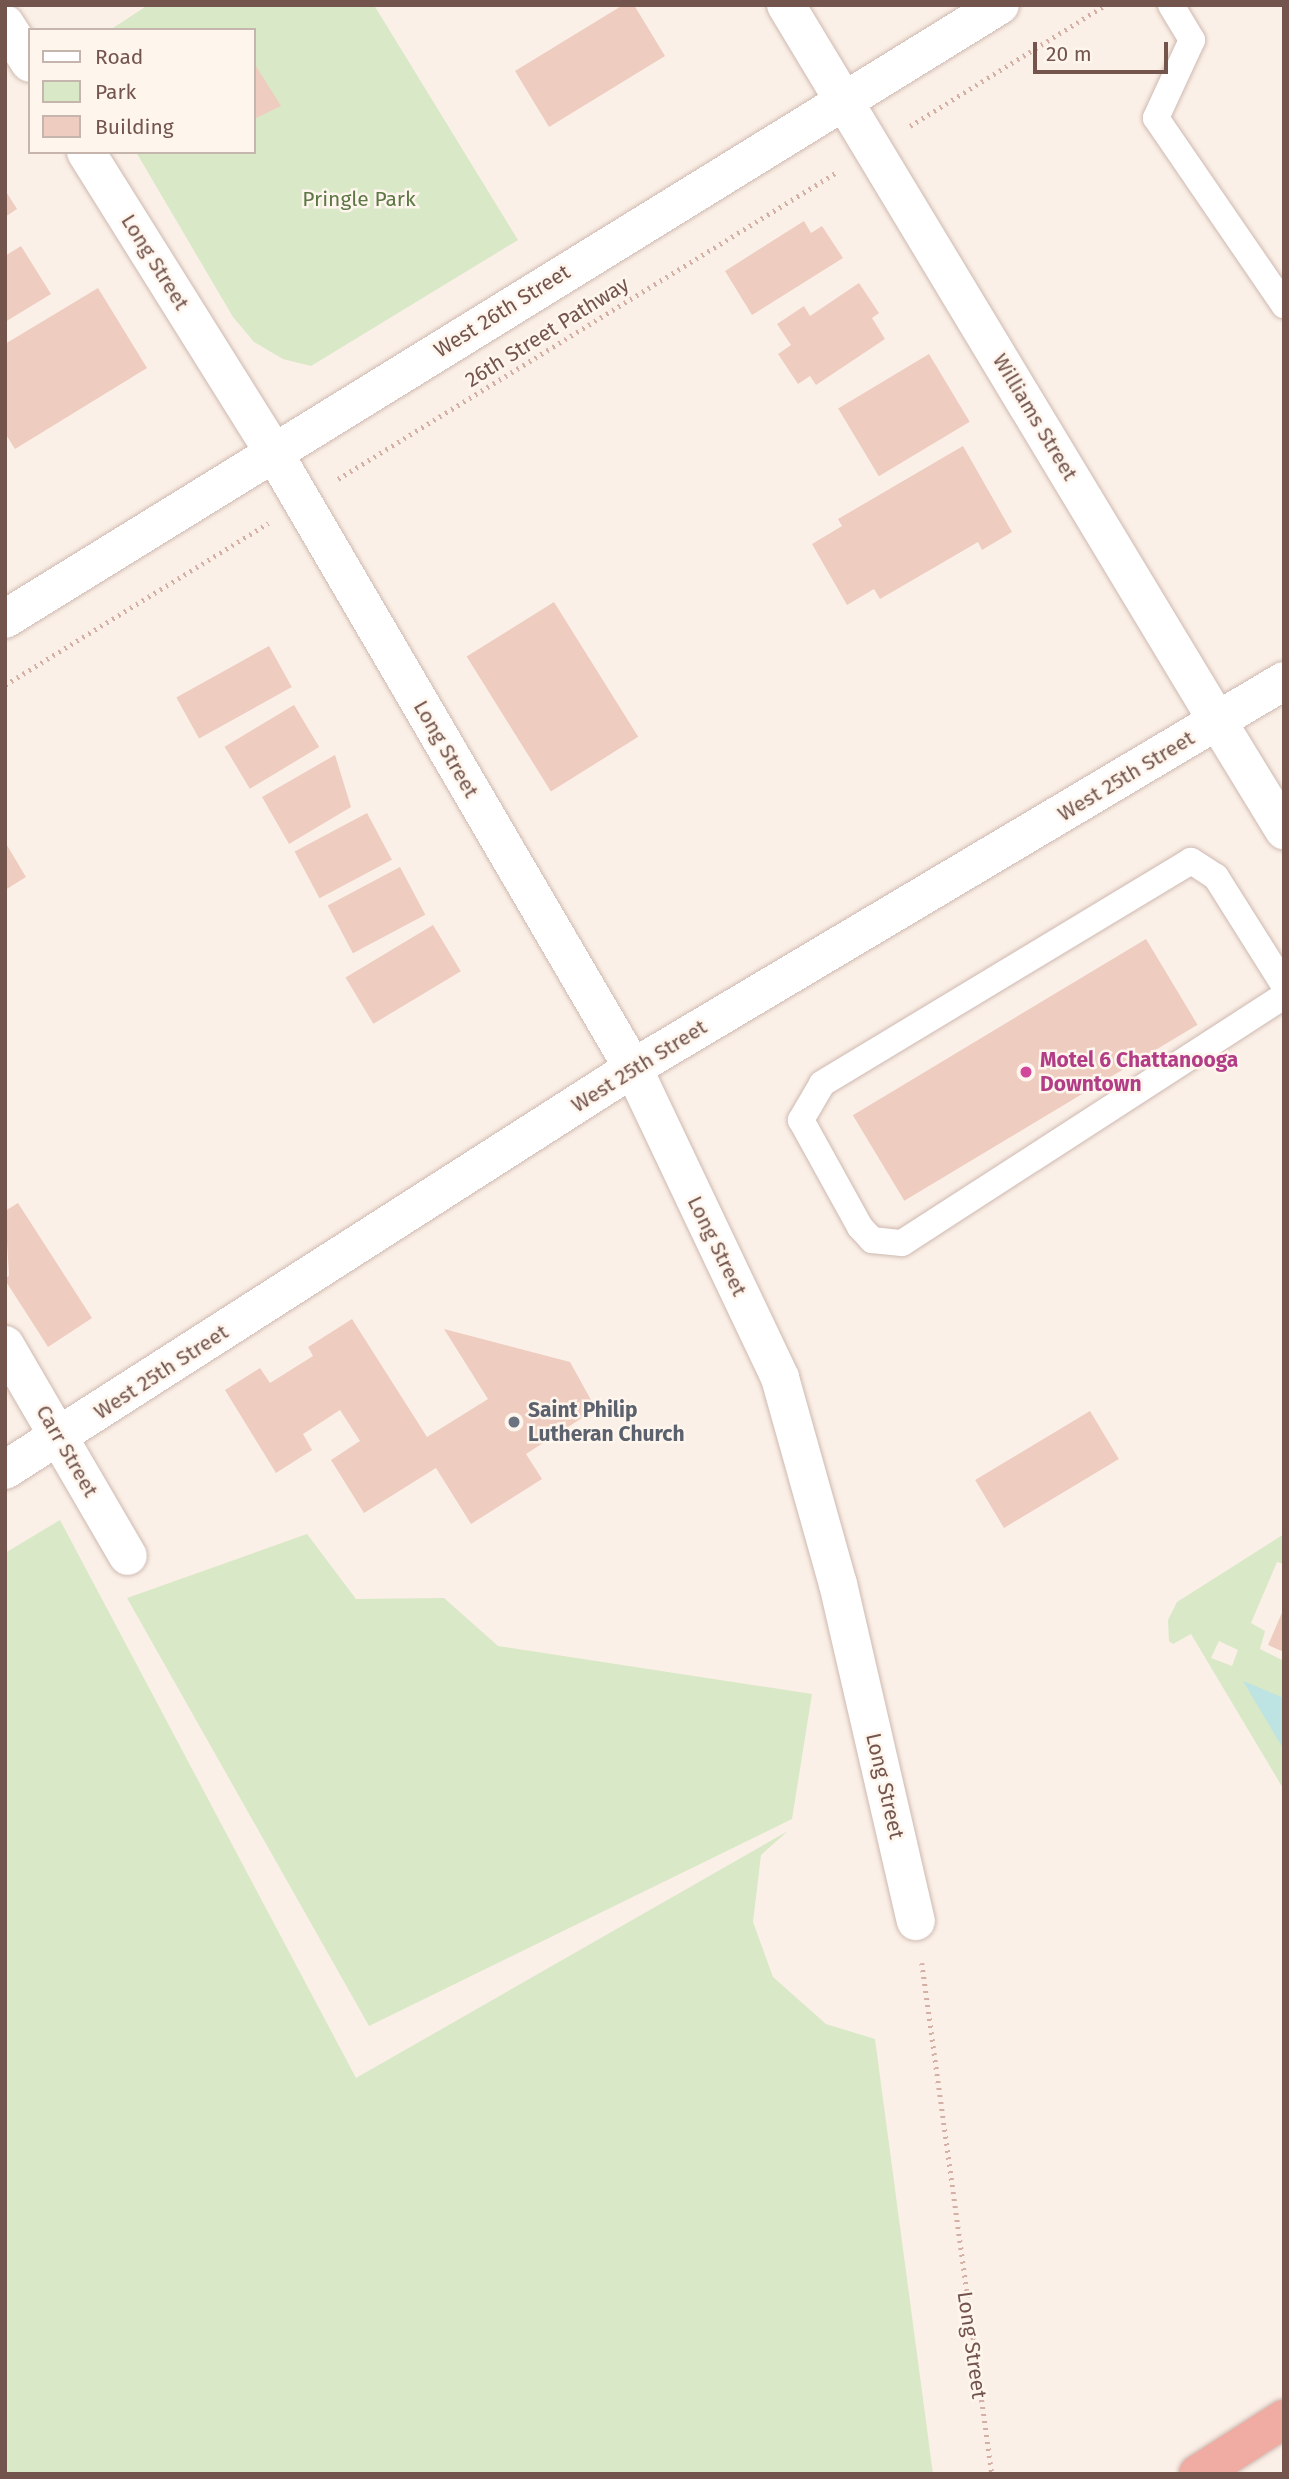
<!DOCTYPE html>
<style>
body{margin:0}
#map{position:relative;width:1289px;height:2479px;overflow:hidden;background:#fbf0e7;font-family:"Fira Sans",sans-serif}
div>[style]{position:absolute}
.green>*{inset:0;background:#d9e8c6}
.water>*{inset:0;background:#bde3e3}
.building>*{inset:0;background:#eeccc0;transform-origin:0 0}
.path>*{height:4.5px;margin-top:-2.25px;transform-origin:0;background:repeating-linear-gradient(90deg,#d3afa4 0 2px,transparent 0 7px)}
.roads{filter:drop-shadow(0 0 2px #ceb9b1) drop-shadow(0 0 2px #ceb9b1)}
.service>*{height:26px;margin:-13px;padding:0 13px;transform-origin:13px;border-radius:13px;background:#fff}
.minor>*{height:38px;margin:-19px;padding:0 19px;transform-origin:19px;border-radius:19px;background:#fff}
.tertiary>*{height:38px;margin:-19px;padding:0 19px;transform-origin:19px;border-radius:19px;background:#fff}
.motorway>*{height:38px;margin:-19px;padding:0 19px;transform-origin:19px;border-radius:19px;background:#f0aba2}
.dots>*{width:19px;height:19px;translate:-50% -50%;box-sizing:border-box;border:4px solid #fef5ed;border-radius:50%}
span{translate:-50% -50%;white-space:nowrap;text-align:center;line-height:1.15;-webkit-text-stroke:5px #fef5ed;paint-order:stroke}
.park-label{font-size:21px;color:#5d7846}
.street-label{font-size:21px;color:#73554d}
.hotel-label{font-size:21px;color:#b23c85;font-weight:700}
.left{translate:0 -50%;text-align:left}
.worship-label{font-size:21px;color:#5b616d;font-weight:700}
.frame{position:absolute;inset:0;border:7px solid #73554d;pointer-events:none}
.legend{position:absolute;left:28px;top:28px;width:228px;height:126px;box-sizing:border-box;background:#fef5ed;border:2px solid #c6b5ad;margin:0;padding:9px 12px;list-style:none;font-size:21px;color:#73554d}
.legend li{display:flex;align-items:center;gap:14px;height:35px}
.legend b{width:35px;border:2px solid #c6b5ad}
.scale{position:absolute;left:1033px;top:42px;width:135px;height:32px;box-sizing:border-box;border:4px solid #73554d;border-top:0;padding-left:9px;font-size:21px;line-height:24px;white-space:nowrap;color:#73554d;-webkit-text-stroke:5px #fef5ed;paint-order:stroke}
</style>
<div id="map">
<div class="green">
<div style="clip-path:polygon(148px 5px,374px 5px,518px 240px,311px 366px,283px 359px,254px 342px,233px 317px,136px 152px,254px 152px,254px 30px,110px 30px)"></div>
<div style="clip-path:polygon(60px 1520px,356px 2078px,788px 1831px,761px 1855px,753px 1922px,773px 1977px,826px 2024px,875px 2039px,933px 2474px,5px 2474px,5px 1553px)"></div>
<div style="clip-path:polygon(307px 1534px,356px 1599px,444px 1598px,498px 1646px,812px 1694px,792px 1819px,369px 2026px,127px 1598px)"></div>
<div style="clip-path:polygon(evenodd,1284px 1534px,1284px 1564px,1277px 1562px,1251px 1623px,1265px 1631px,1260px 1649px,1284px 1661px,1284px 1790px,1191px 1634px,1173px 1644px,1169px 1641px,1168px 1620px,1177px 1602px,1284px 1534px,1219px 1641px,1238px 1650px,1232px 1666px,1211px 1658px,1219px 1641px)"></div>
</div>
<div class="water">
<div style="clip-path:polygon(1243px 1681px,1284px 1698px,1284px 1750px)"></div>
</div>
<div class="building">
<div style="clip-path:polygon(623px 5px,634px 5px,665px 56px,549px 127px,515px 71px)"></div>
<div style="clip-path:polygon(254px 63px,281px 106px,254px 119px)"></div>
<div style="clip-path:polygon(5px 190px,17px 209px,5px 217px)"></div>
<div style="clip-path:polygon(804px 221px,811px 233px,822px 226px,843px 258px,752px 315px,725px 271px)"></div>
<div style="clip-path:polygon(21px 246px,51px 294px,5px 322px,5px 256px)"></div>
<div style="clip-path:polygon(859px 283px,879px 313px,872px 318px,885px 339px,816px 385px,810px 376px,798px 384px,778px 354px,791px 345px,777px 324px,804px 306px,810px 316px)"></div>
<div style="clip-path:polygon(98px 288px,147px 368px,15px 449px,5px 433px,5px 344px)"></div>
<div style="left:929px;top:354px;width:79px;height:106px;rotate:59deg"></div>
<div style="clip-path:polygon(963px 446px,1012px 532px,982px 550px,978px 542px,880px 599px,874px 589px,847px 605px,812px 544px,842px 526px,838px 519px)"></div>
<div style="left:554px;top:602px;width:159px;height:103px;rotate:58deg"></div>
<div style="left:269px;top:646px;width:47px;height:106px;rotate:61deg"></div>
<div style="left:294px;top:705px;width:49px;height:81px;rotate:59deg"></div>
<div style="clip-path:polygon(335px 755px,351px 807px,289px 844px,262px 797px)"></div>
<div style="left:367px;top:813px;width:53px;height:82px;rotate:62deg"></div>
<div style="clip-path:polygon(5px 842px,26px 877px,5px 890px)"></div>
<div style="left:400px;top:867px;width:54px;height:82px;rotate:62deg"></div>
<div style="left:433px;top:925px;width:54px;height:102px;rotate:59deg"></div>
<div style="left:1146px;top:939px;width:100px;height:342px;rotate:59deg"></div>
<div style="clip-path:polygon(18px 1203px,92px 1318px,48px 1347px,5px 1280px,9px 1275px,5px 1211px)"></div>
<div style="clip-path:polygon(352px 1319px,427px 1437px,488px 1399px,444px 1329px,570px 1362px,596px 1409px,526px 1454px,542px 1479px,471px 1524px,436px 1468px,364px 1513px,331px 1460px,360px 1441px,340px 1410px,303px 1434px,312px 1450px,276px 1473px,225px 1390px,260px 1368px,270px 1383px,313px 1356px,308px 1347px)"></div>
<div style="left:1090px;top:1411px;width:56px;height:134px;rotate:59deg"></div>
<div style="clip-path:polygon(1284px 1608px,1284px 1652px,1268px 1645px)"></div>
</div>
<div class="path">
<div style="left:910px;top:126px;width:229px;rotate:-31.8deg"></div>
<div style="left:338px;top:479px;width:586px;rotate:-31.6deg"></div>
<div style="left:5px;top:685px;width:309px;rotate:-31.6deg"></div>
<div style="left:922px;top:1963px;width:516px;rotate:82.2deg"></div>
</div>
<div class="roads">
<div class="service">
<div style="left:1171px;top:5px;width:41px;rotate:59deg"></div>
<div style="left:1192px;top:40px;width:86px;rotate:114.8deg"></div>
<div style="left:1156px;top:118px;width:227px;rotate:55.6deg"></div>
<div style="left:1284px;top:985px;width:128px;rotate:-122.2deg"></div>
<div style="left:1216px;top:877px;width:30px;rotate:-147deg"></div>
<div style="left:1191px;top:861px;width:431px;rotate:148.9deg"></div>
<div style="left:822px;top:1084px;width:42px;rotate:120.3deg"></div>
<div style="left:801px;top:1120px;width:122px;rotate:61.1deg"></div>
<div style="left:860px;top:1227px;width:18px;rotate:47deg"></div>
<div style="left:872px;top:1240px;width:30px;rotate:6deg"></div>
<div style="left:902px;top:1243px;width:455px;rotate:-32.9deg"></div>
</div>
<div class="minor">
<div style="left:786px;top:5px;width:837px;rotate:58.93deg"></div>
<div style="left:5px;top:24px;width:46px;rotate:57.3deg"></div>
<div style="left:86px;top:152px;width:355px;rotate:58deg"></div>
<div style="left:274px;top:453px;width:712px;rotate:59.73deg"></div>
<div style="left:633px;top:1068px;width:343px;rotate:64.6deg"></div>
<div style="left:780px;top:1378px;width:214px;rotate:74.3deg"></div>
<div style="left:838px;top:1584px;width:346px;rotate:77deg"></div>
<div style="left:5px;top:619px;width:1169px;rotate:-31.68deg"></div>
<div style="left:5px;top:1345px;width:244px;rotate:59.8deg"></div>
</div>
<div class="tertiary">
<div style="left:1218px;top:722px;width:127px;rotate:58.6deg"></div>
<div style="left:5px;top:1470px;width:746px;rotate:-32.62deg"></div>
<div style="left:633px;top:1068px;width:757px;rotate:-30.73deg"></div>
</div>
<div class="motorway">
<div style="left:1198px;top:2474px;width:102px;rotate:-32.6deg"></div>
</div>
</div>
<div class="dots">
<div style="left:1026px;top:1072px;background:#d1479c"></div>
<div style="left:514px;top:1422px;background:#6b7280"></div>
</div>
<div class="park-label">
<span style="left:359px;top:199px">Pringle Park</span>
</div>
<div class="street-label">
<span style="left:155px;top:262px;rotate:58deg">Long Street</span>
<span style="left:502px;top:311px;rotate:-32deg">West 26th Street</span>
<span style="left:547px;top:332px;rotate:-32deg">26th Street Pathway</span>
<span style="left:1035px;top:417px;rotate:59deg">Williams Street</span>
<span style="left:446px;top:749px;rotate:60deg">Long Street</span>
<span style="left:1126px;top:776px;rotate:-31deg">West 25th Street</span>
<span style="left:639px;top:1066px;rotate:-32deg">West 25th Street</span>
<span style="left:717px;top:1246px;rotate:64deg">Long Street</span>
<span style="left:161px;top:1372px;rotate:-33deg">West 25th Street</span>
<span style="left:67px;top:1451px;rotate:60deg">Carr Street</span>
<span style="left:885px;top:1786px;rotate:77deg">Long Street</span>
<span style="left:972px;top:2345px;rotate:82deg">Long Street</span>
</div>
<div class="hotel-label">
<span class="left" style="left:1040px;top:1072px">Motel 6 Chattanooga<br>Downtown</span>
</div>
<div class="worship-label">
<span class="left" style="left:528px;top:1422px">Saint Philip<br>Lutheran Church</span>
</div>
<div class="frame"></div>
<ul class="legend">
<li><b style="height:9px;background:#fff"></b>Road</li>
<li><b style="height:19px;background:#d9e8c6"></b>Park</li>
<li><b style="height:19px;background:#eeccc0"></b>Building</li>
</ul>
<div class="scale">20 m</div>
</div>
